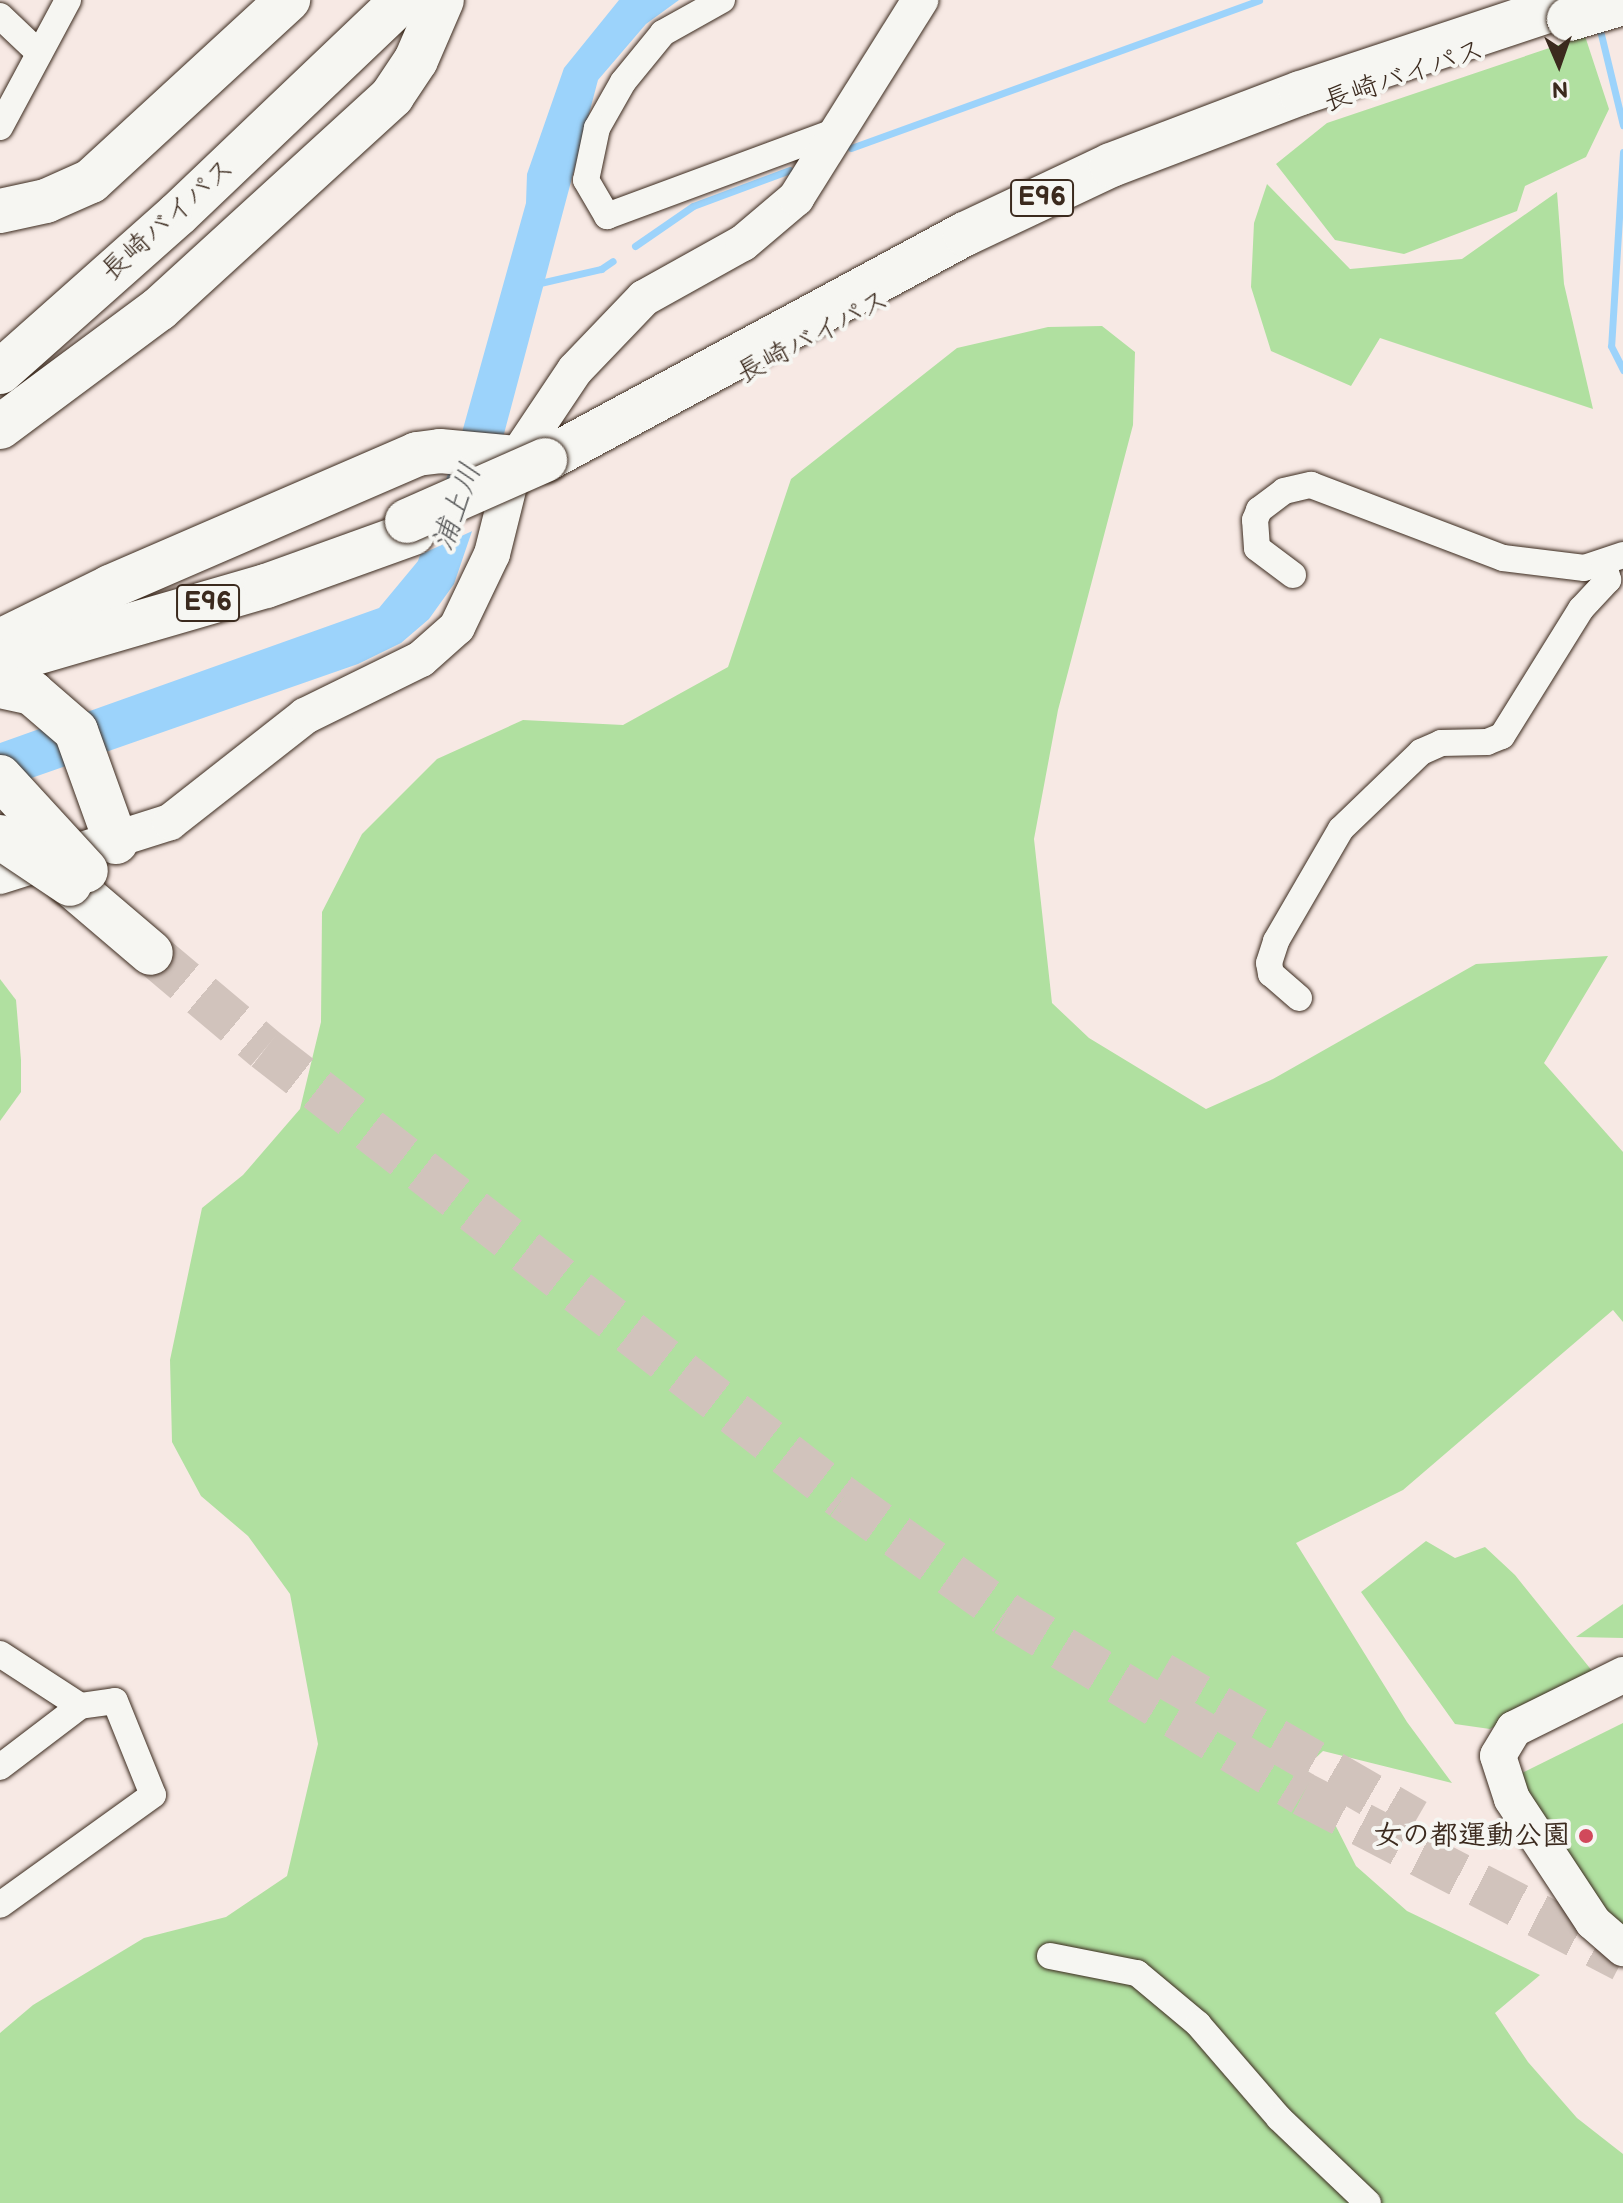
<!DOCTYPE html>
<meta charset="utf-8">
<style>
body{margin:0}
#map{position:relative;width:1623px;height:2203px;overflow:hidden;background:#f7e9e4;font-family:"Balsamiq Sans","Klee One",sans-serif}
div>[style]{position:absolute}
.green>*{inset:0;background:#b0e0a0}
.water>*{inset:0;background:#9cd3fb}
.pier>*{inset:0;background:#f7e9e4}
.stream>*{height:7px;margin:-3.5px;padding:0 3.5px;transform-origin:3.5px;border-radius:3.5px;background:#9cd3fb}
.highway-tunnel>*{height:44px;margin-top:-22px;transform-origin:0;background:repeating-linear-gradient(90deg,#d1c3bc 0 44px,transparent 0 66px)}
.roads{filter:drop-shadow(0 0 2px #3b2a1e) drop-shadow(0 0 2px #3b2a1e)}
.street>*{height:26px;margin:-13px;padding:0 13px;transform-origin:13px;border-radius:13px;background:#f6f6f2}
.secondary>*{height:36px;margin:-18px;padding:0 18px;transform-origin:18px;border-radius:18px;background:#f6f6f2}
.highway>*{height:44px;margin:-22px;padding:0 22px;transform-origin:22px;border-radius:22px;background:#f6f6f2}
.bridges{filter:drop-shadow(0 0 2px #3b2a1e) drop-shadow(0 0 2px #3b2a1e)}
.highway-bridge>*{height:44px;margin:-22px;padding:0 22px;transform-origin:22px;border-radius:22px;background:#f6f6f2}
.dots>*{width:22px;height:22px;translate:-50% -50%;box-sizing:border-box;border:4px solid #f6f6f2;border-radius:50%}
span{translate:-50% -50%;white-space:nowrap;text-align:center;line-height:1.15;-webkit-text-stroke:8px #f6f6f2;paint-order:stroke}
.shield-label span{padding:2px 6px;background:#f6f6f2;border:2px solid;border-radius:6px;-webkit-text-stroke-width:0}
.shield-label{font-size:26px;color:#3b2a1e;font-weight:700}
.street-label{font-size:28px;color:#3b2a1e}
.poi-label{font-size:28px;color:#3b2a1e;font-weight:700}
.right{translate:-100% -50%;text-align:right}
.water-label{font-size:30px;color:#535455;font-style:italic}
.north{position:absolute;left:1519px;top:24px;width:80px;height:80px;-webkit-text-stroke:6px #f6f6f2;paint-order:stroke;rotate:178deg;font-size:22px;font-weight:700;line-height:32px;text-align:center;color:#3b2a1e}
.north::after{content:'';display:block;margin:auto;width:28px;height:36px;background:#3b2a1e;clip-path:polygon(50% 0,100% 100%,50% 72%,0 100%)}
</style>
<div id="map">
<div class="green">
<div style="clip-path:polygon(1585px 36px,1609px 109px,1586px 157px,1525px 186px,1517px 211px,1404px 254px,1335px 240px,1276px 164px,1327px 123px)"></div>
<div style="clip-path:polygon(1267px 184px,1350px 269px,1462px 259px,1557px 192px,1564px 284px,1593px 409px,1380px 338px,1351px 386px,1271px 351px,1251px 287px,1254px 223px)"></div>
<div style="clip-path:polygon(1102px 326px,1135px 352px,1133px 425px,1058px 710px,1034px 839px,1052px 1003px,1089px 1038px,1206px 1109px,1273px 1079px,1476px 964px,1608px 956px,1544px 1063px,1623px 1152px,1623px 1322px,1613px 1310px,1403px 1490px,1296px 1543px,1407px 1722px,1452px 1783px,1323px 1751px,1306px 1767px,1356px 1866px,1407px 1911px,1540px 1975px,1495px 2013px,1528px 2062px,1577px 2118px,1623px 2154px,1623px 2203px,0 2203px,0 2033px,33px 2005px,144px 1938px,226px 1917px,287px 1876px,318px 1744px,290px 1594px,248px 1536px,201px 1496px,172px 1442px,170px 1360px,202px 1208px,243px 1175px,300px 1109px,321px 1022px,322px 912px,362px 834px,437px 759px,523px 720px,623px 725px,728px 667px,791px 479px,957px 348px,1048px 327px)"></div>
<div style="clip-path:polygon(0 979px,16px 1000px,21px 1060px,21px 1092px,0 1121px)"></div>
<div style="clip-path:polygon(1426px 1541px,1455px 1558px,1485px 1547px,1515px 1575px,1593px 1672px,1490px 1729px,1455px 1724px,1361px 1592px)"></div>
<div style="clip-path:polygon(1623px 1604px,1623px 1638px,1576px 1637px)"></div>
<div style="clip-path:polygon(1623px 1723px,1623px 1934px,1514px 1777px)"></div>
</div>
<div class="water">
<div style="clip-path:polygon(619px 0,679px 0,646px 24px,598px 80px,500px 449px,454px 584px,429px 619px,401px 643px,358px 664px,0 789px,0 743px,379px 608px,418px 561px,461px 436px,526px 203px,527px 174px,564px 68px)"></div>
</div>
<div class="pier">
<div style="clip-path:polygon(490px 469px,479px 528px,415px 557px,439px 487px)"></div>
</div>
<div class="stream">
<div style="left:1599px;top:26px;width:102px;rotate:76.4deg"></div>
<div style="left:851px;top:148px;width:434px;rotate:-19.9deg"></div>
<div style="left:1623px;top:152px;width:194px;rotate:93.5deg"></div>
<div style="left:1611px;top:346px;width:27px;rotate:63deg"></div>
<div style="left:635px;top:246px;width:70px;rotate:-34.6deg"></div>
<div style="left:693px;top:206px;width:103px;rotate:-20.4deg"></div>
<div style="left:540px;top:283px;width:63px;rotate:-12.9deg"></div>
<div style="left:601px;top:269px;width:14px;rotate:-34deg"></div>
</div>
<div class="highway-tunnel">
<div style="left:151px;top:953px;width:149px;rotate:40.1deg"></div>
<div style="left:265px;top:1049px;width:732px;rotate:37.84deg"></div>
<div style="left:843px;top:1498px;width:200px;rotate:35.4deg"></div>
<div style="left:1006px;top:1614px;width:347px;rotate:31.2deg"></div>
<div style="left:1303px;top:1794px;width:360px;rotate:27.4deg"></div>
<div style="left:1161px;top:1674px;width:294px;rotate:30deg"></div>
</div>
<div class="roads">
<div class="street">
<div style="left:722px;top:0;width:68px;rotate:150.8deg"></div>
<div style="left:663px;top:33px;width:63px;rotate:129.2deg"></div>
<div style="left:623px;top:82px;width:53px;rotate:119.5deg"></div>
<div style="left:597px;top:128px;width:53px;rotate:101.9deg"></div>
<div style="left:586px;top:180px;width:42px;rotate:59.7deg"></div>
<div style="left:607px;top:216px;width:247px;rotate:-20.3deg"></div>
<div style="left:0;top:16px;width:54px;rotate:43.5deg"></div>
<div style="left:0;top:127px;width:144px;rotate:-61.8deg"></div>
<div style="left:1293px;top:575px;width:45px;rotate:-143.1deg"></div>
<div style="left:1257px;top:548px;width:28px;rotate:-94deg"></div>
<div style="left:1255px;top:520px;width:11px;rotate:-68deg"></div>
<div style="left:1259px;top:510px;width:31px;rotate:-37deg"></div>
<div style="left:1284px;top:491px;width:28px;rotate:-13deg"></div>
<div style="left:1311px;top:485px;width:205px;rotate:20.8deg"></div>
<div style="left:1503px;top:558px;width:82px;rotate:7deg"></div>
<div style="left:1584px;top:568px;width:41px;rotate:-18.4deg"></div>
<div style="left:1299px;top:998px;width:37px;rotate:-139deg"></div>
<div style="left:1271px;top:974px;width:11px;rotate:-100deg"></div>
<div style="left:1269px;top:963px;width:23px;rotate:-72deg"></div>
<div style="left:1276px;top:941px;width:129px;rotate:-59.9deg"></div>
<div style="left:1341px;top:829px;width:111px;rotate:-43.9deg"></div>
<div style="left:1421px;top:752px;width:22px;rotate:-24deg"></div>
<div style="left:1441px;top:743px;width:46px;rotate:-1.2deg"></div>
<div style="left:1487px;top:742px;width:16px;rotate:-22deg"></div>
<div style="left:1502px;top:736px;width:150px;rotate:-58.1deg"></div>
<div style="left:1581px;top:609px;width:40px;rotate:-47deg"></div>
<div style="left:1608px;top:580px;width:16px;rotate:-104deg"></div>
<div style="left:0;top:1654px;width:95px;rotate:33deg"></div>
<div style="left:0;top:1767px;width:101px;rotate:-37.3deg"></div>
<div style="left:80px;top:1706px;width:35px;rotate:-8deg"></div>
<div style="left:115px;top:1701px;width:101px;rotate:68deg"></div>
<div style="left:153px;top:1795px;width:188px;rotate:144.3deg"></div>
<div style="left:1050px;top:1956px;width:89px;rotate:11.1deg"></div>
<div style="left:1137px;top:1973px;width:80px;rotate:39.9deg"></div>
<div style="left:1198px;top:2024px;width:124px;rotate:49.2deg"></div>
<div style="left:1279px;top:2118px;width:123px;rotate:43.7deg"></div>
</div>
<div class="secondary">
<div style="left:0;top:876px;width:178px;rotate:-17.6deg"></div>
<div style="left:170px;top:822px;width:172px;rotate:-38.1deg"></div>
<div style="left:305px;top:716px;width:129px;rotate:-26.2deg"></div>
<div style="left:421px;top:659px;width:48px;rotate:-41.6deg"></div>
<div style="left:457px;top:627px;width:81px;rotate:-64.4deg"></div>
<div style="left:492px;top:554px;width:99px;rotate:-76deg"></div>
<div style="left:516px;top:458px;width:106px;rotate:-56.2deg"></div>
<div style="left:575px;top:370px;width:100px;rotate:-46.2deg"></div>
<div style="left:644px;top:298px;width:113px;rotate:-29.1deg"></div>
<div style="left:743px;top:243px;width:70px;rotate:-40.3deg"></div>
<div style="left:796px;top:198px;width:234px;rotate:-57.9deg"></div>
<div style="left:1623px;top:1675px;width:122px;rotate:153.6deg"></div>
<div style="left:1514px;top:1729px;width:31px;rotate:121deg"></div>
<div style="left:1498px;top:1756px;width:45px;rotate:72deg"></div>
<div style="left:1512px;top:1799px;width:147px;rotate:56.6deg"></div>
<div style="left:1593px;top:1922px;width:40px;rotate:41deg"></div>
</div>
<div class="highway">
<div style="left:0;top:211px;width:47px;rotate:-12.3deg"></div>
<div style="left:46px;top:201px;width:49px;rotate:-24deg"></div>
<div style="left:91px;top:181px;width:268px;rotate:-42.6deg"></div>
<div style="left:0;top:372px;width:238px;rotate:-41.6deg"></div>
<div style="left:178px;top:214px;width:311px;rotate:-43.6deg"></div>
<div style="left:0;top:427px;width:198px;rotate:-36.6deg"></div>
<div style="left:159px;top:309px;width:316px;rotate:-42.4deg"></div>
<div style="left:392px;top:96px;width:43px;rotate:-56.3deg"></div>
<div style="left:416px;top:60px;width:65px;rotate:-66.6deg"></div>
<div style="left:545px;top:460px;width:477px;rotate:-28.3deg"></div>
<div style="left:965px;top:234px;width:161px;rotate:-25.3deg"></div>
<div style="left:1111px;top:165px;width:203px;rotate:-20.8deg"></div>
<div style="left:1301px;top:93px;width:295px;rotate:-18.4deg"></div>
<div style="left:0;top:641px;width:123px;rotate:-26.1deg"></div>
<div style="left:110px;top:587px;width:335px;rotate:-23.4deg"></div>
<div style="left:417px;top:454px;width:23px;rotate:-7deg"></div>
<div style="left:440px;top:451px;width:76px;rotate:5.3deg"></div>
<div style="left:4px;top:662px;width:273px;rotate:-16.2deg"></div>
<div style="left:266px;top:586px;width:156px;rotate:-19.8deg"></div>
<div style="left:0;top:686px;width:33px;rotate:12deg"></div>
<div style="left:32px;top:693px;width:58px;rotate:40.8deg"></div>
<div style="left:76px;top:731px;width:118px;rotate:70.2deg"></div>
<div style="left:70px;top:884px;width:106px;rotate:40.4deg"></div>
</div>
</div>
<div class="bridges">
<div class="highway-bridge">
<div style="left:1569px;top:19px;width:56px;rotate:-16.5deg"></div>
<div style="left:407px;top:521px;width:151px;rotate:-23.8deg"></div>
<div style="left:0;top:777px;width:127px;rotate:47.5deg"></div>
<div style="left:0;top:837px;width:84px;rotate:33.9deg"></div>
</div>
</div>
<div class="dots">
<div style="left:1586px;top:1836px;background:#d1495b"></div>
</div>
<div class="shield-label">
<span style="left:1042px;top:198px">E96</span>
<span style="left:208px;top:603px">E96</span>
</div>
<div class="street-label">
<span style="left:1404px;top:76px;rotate:-19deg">長崎バイパス</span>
<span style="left:168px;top:220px;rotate:-42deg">長崎バイパス</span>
<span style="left:813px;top:337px;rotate:-28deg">長崎バイパス</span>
</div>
<div class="poi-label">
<span class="right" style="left:1570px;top:1836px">女の都運動公園</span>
</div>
<div class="water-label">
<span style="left:457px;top:507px;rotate:-70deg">浦上川</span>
</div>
<div class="north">N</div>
</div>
